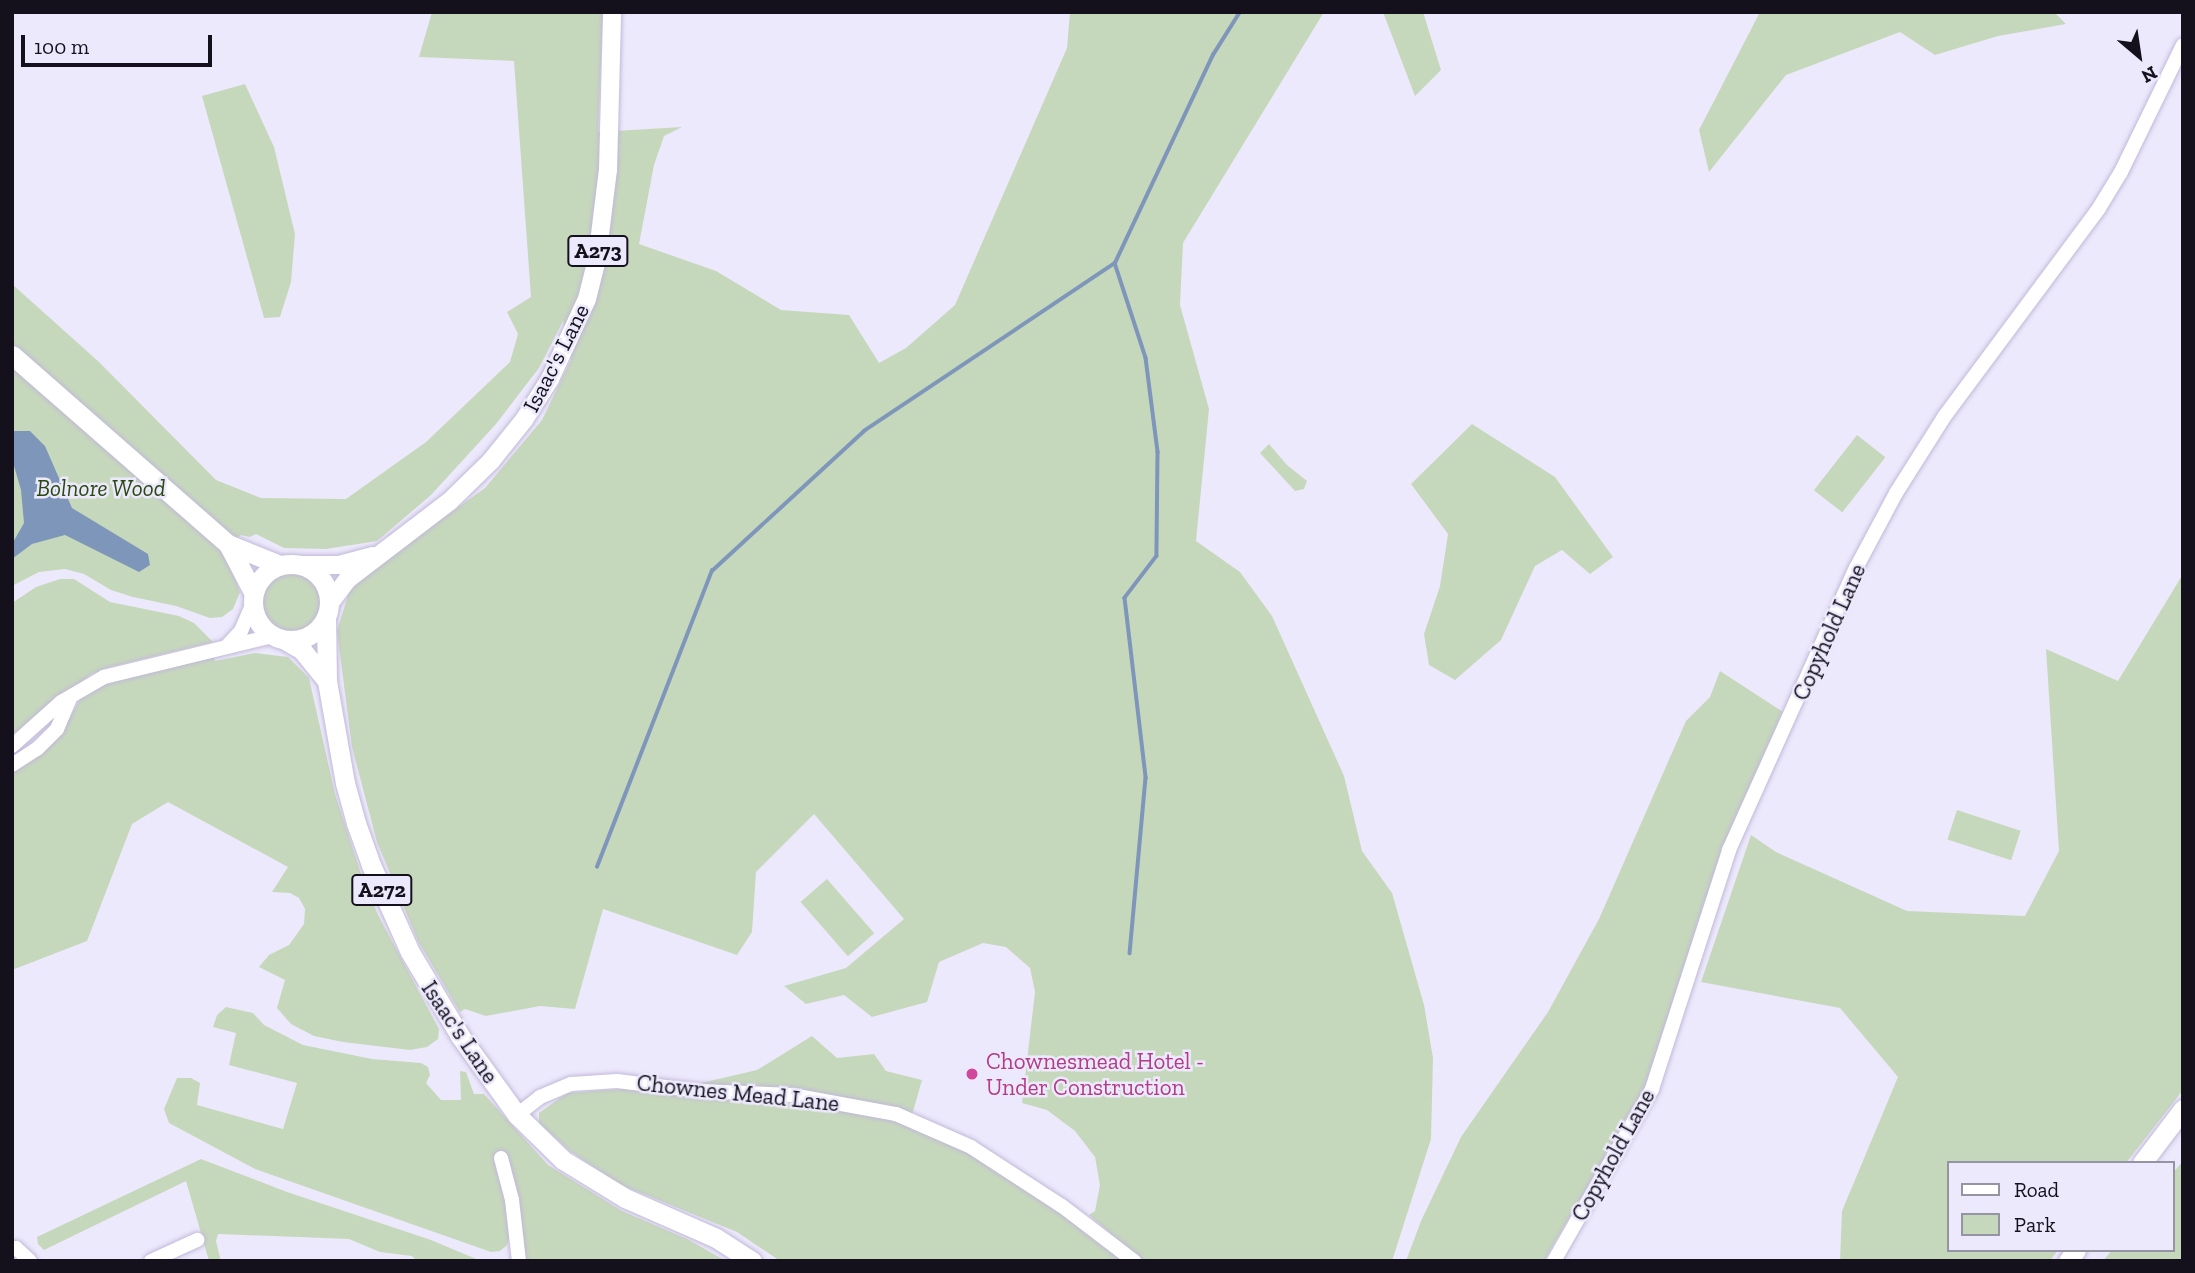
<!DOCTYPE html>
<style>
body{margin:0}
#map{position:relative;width:2195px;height:1273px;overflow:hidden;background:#ede9fc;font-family:"Zilla Slab",serif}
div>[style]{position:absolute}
.green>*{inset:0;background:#c6d8bc;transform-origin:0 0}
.round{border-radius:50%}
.water>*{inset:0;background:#7f96bb}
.stream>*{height:3.5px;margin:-1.75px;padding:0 1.75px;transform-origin:1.75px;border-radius:1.75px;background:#7f96bb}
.roads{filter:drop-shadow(0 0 2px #c1b9d9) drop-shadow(0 0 2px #c1b9d9)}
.minor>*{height:14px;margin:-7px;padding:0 7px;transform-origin:7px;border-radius:7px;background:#fff}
.major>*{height:18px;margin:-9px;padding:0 9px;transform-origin:9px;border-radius:9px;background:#fff}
.highway>*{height:19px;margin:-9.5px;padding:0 9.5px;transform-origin:9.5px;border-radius:9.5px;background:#fff}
.highway>.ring{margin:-9.5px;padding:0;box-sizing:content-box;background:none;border:19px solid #fff;border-radius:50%}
.dots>*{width:19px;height:19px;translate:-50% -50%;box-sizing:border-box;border:4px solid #ede9fc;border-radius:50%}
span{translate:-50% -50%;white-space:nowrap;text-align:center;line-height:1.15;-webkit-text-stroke:5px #ede9fc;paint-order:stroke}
.shield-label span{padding:2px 5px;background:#ede9fc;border:2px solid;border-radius:5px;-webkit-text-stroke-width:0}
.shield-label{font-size:21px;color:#14111c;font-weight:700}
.street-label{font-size:23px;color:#14111c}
.park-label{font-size:23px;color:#28490f;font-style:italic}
.hotel-label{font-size:23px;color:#b23c85}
.left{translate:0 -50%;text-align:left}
.frame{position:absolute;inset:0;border:14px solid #14111c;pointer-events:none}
.legend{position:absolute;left:1947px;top:1161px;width:228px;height:91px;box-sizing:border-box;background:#ede9fc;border:2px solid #9693a2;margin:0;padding:9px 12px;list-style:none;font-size:21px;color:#14111c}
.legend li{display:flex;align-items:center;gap:14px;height:35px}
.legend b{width:35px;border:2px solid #9693a2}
.north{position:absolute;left:2104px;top:21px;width:70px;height:70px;-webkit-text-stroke:5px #ede9fc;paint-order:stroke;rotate:151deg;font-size:19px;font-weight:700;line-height:28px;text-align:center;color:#14111c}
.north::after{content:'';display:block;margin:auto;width:24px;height:32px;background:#14111c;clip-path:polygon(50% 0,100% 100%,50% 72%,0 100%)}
.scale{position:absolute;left:21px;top:35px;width:191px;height:32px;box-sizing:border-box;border:4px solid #14111c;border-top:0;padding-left:9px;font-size:21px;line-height:24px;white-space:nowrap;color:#14111c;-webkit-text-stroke:5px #ede9fc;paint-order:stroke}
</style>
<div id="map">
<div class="green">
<div style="clip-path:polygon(432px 12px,603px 12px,598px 132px,682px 127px,664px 136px,654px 165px,639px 244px,716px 271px,781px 310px,849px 315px,879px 363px,906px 348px,955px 305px,1067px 48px,1070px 12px,1324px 12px,1183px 243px,1180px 305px,1209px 409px,1196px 541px,1240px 572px,1272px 616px,1344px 776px,1362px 851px,1392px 893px,1424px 1005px,1433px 1058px,1431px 1139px,1392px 1261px,1143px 1261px,1089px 1215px,1095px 1211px,1100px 1185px,1095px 1157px,1075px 1131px,1047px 1110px,1022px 1103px,1035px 992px,1030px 968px,1006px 947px,983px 943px,939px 962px,927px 1002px,872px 1017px,844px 995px,806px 1004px,784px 986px,846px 968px,904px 919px,814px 814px,756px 872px,752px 932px,737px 955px,603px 909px,575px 1009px,540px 1006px,486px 1016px,465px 1009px,460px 1012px,418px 941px,377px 842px,352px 747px,337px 631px,349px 592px,375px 567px,485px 488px,542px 420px,571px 360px,563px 321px,539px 368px,496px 424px,431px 495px,377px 541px,326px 549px,284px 548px,256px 534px,250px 537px,241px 535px,222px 554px,230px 565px,240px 592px,233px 609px,222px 617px,210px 618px,176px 606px,133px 597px,111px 590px,84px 574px,65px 569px,39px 572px,12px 586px,12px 284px,99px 362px,216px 480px,261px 498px,346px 499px,426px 442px,510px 362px,518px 334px,507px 312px,531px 297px,514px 61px,419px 57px)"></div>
<div style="clip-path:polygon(1383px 12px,1423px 12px,1441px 70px,1415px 96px)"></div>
<div style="clip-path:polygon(1760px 12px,2054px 12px,2066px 24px,1998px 36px,1935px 55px,1900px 32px,1786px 75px,1709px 172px,1699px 130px)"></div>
<div style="clip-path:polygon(245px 84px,274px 147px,295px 234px,291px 282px,280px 317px,264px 318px,202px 96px)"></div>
<div style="clip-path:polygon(1472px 424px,1555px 477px,1613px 557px,1590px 574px,1562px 550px,1535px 566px,1501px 640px,1455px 680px,1429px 665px,1424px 634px,1440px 586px,1448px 534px,1411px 484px)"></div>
<div style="left:1857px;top:435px;width:36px;height:70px;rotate:38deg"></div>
<div style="clip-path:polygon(1269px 444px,1287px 465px,1307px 481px,1304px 489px,1295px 491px,1260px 453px)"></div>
<div class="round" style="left:260px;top:570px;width:62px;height:62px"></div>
<div style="clip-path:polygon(2183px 574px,2183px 1090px,2126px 1163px,1948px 1163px,1948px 1250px,2058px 1250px,2050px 1261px,1840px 1261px,1842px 1211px,1898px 1077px,1840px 1008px,1701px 982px,1751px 835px,1776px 852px,1907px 911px,2025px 916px,2059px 851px,2046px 649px,2118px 681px)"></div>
<div style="clip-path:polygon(60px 579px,74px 579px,110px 602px,179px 616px,194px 623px,213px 642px,106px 668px,90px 675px,12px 739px,12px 603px,36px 587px)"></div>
<div style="clip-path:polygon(255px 653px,288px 657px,309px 678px,335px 794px,360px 871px,378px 915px,439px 1029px,438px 1039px,427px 1047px,410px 1050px,343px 1042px,314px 1036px,291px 1024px,277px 1008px,285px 980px,259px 967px,269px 955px,289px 945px,304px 924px,305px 909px,299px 898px,290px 893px,272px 892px,288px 867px,168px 802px,132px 824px,87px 941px,12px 970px,12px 771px,63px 729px,82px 696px,104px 683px,214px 656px,215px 661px)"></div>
<div style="clip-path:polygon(1720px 671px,1783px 712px,1733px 824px,1702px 910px,1646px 1086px,1544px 1261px,1406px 1261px,1421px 1221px,1461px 1137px,1548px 1012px,1599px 919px,1686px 721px,1710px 697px)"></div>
<div style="left:1957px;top:810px;width:67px;height:31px;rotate:18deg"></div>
<div style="left:827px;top:879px;width:72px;height:35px;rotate:49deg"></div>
<div style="clip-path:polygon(226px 1007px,253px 1013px,264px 1025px,303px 1045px,372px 1059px,421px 1063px,428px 1067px,430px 1075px,426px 1083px,441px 1100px,461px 1100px,460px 1071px,466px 1072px,474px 1094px,484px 1094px,548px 1165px,622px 1211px,687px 1239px,726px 1261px,524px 1261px,522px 1231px,511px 1232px,507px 1245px,500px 1251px,491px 1252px,255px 1169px,169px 1123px,164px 1109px,177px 1078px,191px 1078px,200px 1083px,197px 1105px,283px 1129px,297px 1083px,229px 1065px,236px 1033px,213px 1027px,217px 1015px)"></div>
<div style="clip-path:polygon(812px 1036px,837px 1058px,874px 1054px,886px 1071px,922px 1080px,912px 1115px,1058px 1211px,1124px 1261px,780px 1261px,737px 1232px,619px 1184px,570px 1151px,539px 1123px,539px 1113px,567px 1093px,622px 1089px,704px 1097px,701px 1083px,757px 1070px)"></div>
<div style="clip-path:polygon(201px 1159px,287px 1192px,431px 1240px,481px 1261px,417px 1261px,412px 1256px,380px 1252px,349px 1239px,218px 1234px,216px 1241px,221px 1261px,209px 1261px,186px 1181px,44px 1250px,38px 1244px,37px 1237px)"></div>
<div style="clip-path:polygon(2183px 1161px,2183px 1261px,2103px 1261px,2112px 1250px,2172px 1250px,2172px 1174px)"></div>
</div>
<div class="water">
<div style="clip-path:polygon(13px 431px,30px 431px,45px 446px,72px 508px,148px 554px,150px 565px,139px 572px,65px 535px,32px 544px,12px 559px,12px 544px,24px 523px,21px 490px,12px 459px)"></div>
</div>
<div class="stream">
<div style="left:1115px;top:263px;width:100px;rotate:71.9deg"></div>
<div style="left:1146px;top:358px;width:95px;rotate:82.7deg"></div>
<div style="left:1158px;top:452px;width:104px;rotate:90.6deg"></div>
<div style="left:1157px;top:556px;width:53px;rotate:127.3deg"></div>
<div style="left:1125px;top:598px;width:181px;rotate:83.3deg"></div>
<div style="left:1146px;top:778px;width:176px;rotate:95.2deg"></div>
<div style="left:597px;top:867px;width:318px;rotate:-68.8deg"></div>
<div style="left:712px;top:571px;width:207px;rotate:-42.6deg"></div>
<div style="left:864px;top:431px;width:302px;rotate:-33.8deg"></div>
<div style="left:1115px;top:263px;width:230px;rotate:-64.8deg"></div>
<div style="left:1213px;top:55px;width:51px;rotate:-57.9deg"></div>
</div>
<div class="roads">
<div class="minor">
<div style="left:227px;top:646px;width:21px;rotate:-47deg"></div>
<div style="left:241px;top:631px;width:28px;rotate:-67deg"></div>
<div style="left:12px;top:746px;width:66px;rotate:-41.9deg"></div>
<div style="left:61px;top:702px;width:50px;rotate:-30.2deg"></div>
<div style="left:104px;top:677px;width:173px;rotate:-13.7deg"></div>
<div style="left:12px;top:765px;width:30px;rotate:-33deg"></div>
<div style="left:37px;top:749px;width:28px;rotate:-45deg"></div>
<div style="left:57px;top:729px;width:34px;rotate:-67deg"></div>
<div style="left:517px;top:1115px;width:29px;rotate:-38deg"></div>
<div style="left:540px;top:1097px;width:34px;rotate:-23deg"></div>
<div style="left:571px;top:1084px;width:46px;rotate:-3.7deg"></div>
<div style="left:617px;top:1081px;width:84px;rotate:6.9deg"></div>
<div style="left:700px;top:1091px;width:92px;rotate:2.5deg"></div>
<div style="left:792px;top:1095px;width:106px;rotate:10.4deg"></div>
<div style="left:896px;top:1114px;width:82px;rotate:23.7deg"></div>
<div style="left:971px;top:1147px;width:108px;rotate:33deg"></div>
<div style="left:1062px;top:1206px;width:91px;rotate:37.4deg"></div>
<div style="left:501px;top:1158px;width:43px;rotate:75.3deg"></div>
<div style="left:512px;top:1200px;width:61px;rotate:83.5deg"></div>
<div style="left:12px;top:1249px;width:4px;rotate:-14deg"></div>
<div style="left:16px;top:1248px;width:19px;rotate:43deg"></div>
<div style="left:151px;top:1261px;width:51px;rotate:-24.5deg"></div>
<div style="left:1554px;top:1261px;width:198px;rotate:-60.3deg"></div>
<div style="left:1652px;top:1089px;width:251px;rotate:-72.1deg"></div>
<div style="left:1729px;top:850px;width:309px;rotate:-65.8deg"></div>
<div style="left:1856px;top:568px;width:85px;rotate:-61.9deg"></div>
<div style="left:1896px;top:493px;width:90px;rotate:-57.7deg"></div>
<div style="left:1944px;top:417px;width:260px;rotate:-53.4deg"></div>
<div style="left:2099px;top:208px;width:42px;rotate:-58.6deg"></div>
<div style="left:2121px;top:172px;width:141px;rotate:-64deg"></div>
</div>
<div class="major">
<div style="left:303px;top:565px;width:36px"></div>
<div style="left:339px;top:565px;width:35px;rotate:-15deg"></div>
<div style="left:329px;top:604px;width:31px;rotate:-53deg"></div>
<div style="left:348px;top:579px;width:128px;rotate:-37.4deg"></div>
<div style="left:450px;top:501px;width:57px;rotate:-44.3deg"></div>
<div style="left:491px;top:461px;width:53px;rotate:-51.2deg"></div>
<div style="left:524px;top:420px;width:49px;rotate:-57.6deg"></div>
<div style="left:550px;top:379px;width:88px;rotate:-65.2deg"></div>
<div style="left:587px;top:299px;width:41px;rotate:-76deg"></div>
<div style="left:597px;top:259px;width:90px;rotate:-83deg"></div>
<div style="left:608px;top:170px;width:158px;rotate:-88.5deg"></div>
</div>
<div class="highway">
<div style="left:12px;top:355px;width:287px;rotate:41.2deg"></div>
<div style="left:228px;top:544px;width:54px;rotate:62.5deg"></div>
<div style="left:228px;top:544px;width:56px;rotate:22deg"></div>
<div class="ring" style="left:253px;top:564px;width:57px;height:57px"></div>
<div style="left:326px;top:617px;width:64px;rotate:89.1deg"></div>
<div style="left:327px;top:681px;width:104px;rotate:80deg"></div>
<div style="left:345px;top:783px;width:41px;rotate:74.6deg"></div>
<div style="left:356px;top:823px;width:45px;rotate:70.3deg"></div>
<div style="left:371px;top:865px;width:95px;rotate:65.9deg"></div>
<div style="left:410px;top:952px;width:98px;rotate:59.2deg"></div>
<div style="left:460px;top:1036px;width:97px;rotate:54.2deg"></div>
<div style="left:517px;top:1115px;width:64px;rotate:44.4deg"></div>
<div style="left:563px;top:1160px;width:73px;rotate:31.5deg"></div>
<div style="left:625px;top:1198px;width:99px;rotate:23.7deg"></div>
<div style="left:716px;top:1238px;width:43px;rotate:32.6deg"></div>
<div style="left:285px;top:640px;width:20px;rotate:30deg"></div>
<div style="left:302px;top:650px;width:40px;rotate:51deg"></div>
<div style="left:2142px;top:1163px;width:68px;rotate:-52.8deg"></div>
<div style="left:2068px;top:1261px;width:14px;rotate:-54deg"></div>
</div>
</div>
<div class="dots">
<div style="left:972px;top:1074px;background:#d1479c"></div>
</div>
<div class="shield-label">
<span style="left:598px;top:251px">A273</span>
<span style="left:382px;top:890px">A272</span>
</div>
<div class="street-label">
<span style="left:556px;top:358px;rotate:-63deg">Isaac's Lane</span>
<span style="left:1829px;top:632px;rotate:-66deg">Copyhold Lane</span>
<span style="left:460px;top:1032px;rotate:56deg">Isaac's Lane</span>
<span style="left:738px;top:1093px;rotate:6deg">Chownes Mead Lane</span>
<span style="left:1613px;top:1155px;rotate:-61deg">Copyhold Lane</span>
</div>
<div class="park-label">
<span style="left:101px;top:488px">Bolnore Wood</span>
</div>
<div class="hotel-label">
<span class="left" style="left:986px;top:1074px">Chownesmead Hotel -<br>Under Construction</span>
</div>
<div class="frame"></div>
<ul class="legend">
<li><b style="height:9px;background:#fff"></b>Road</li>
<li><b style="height:19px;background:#c6d8bc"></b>Park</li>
</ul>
<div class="north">N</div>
<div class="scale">100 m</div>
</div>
